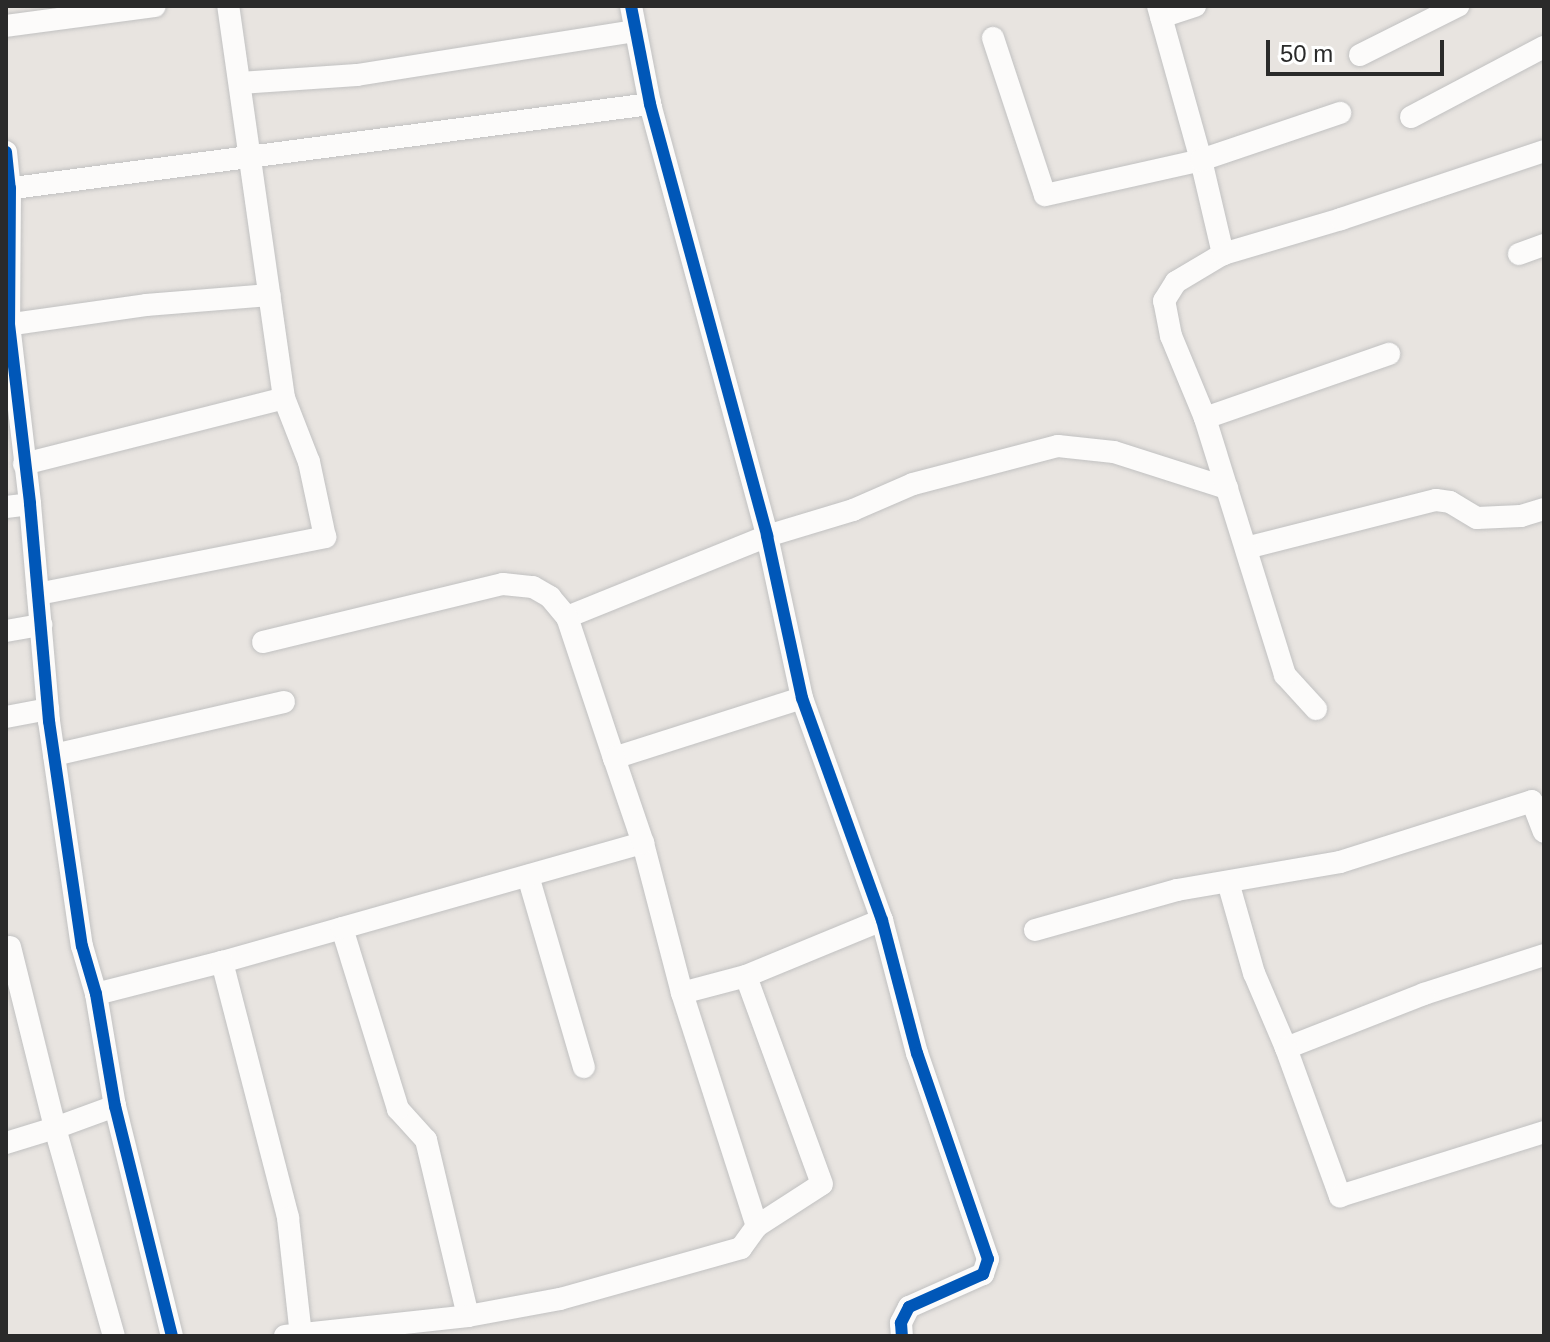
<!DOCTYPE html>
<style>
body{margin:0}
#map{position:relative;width:1550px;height:1342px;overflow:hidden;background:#e8e4e0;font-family:Helvetica,sans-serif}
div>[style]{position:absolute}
.roads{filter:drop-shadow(0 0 2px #c1c1c1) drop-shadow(0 0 2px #c1c1c1)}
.minor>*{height:22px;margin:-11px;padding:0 11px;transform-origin:11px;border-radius:11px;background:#fcfbfa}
.cycleway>*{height:12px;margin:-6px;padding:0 6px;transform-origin:6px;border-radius:6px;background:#0057b8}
span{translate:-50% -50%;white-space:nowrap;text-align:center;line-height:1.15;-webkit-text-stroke:6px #fff;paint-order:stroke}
.frame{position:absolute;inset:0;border:8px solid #2a2a2a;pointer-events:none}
.scale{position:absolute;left:1266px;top:40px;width:178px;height:36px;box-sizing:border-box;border:4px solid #2a2a2a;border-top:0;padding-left:10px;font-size:24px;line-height:28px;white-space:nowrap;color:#2a2a2a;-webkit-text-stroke:6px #fff;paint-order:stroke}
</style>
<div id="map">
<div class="roads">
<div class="minor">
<div style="left:631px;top:6px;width:100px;rotate:79deg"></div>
<div style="left:650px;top:104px;width:448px;rotate:74.8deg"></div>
<div style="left:767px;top:536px;width:166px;rotate:77.8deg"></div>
<div style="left:802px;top:698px;width:236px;rotate:70.2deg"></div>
<div style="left:882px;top:920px;width:138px;rotate:75.3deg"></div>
<div style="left:917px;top:1053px;width:218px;rotate:71deg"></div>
<div style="left:988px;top:1259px;width:16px;rotate:108deg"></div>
<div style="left:983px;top:1274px;width:81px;rotate:156deg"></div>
<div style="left:909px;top:1307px;width:18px;rotate:117deg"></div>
<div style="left:901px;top:1323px;width:13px;rotate:86deg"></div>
<div style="left:1158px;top:6px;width:160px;rotate:74.4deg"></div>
<div style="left:1201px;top:160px;width:97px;rotate:76.8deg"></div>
<div style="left:1161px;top:17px;width:36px;rotate:-18deg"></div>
<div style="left:6px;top:26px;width:150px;rotate:-7.6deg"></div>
<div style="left:993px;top:38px;width:165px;rotate:71.7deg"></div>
<div style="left:1045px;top:195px;width:160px;rotate:-12.6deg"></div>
<div style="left:1201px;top:160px;width:147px;rotate:-18.7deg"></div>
<div style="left:1360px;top:55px;width:110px;rotate:-26.6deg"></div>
<div style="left:240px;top:83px;width:117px;rotate:-3.9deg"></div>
<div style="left:357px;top:75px;width:282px;rotate:-9deg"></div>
<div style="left:1411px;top:117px;width:150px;rotate:-27.8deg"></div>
<div style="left:6px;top:152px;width:36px;rotate:84deg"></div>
<div style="left:10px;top:188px;width:136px;rotate:90.4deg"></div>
<div style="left:9px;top:324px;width:181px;rotate:83.3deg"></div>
<div style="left:30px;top:504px;width:218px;rotate:85deg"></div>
<div style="left:49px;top:721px;width:227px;rotate:81.7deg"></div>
<div style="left:82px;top:946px;width:50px;rotate:73.7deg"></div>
<div style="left:96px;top:994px;width:114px;rotate:80.4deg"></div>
<div style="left:115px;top:1106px;width:237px;rotate:76.1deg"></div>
<div style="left:6px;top:189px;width:650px;rotate:-7.52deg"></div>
<div style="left:1519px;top:254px;width:27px;rotate:-20deg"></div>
<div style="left:6px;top:325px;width:141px;rotate:-8.1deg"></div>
<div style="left:146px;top:305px;width:124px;rotate:-4.6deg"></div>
<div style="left:1205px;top:418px;width:195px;rotate:-19.2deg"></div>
<div style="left:24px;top:464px;width:268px;rotate:-14.2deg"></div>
<div style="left:284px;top:398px;width:396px;rotate:-98.1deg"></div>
<div style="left:6px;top:507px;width:24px;rotate:-7deg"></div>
<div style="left:1246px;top:548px;width:196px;rotate:-14.2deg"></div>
<div style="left:1436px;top:500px;width:14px;rotate:8deg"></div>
<div style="left:1450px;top:502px;width:31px;rotate:31deg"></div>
<div style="left:1477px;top:518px;width:44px;rotate:-2.6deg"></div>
<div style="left:1521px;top:516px;width:24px;rotate:-17deg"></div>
<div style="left:38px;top:594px;width:293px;rotate:-11.2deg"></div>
<div style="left:325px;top:537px;width:77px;rotate:-102deg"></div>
<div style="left:309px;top:462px;width:69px;rotate:-111.3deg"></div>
<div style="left:567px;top:617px;width:216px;rotate:-22deg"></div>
<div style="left:767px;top:536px;width:90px;rotate:-16.8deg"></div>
<div style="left:853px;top:510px;width:65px;rotate:-23.4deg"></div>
<div style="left:913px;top:484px;width:150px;rotate:-14.7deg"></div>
<div style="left:1058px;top:446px;width:56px;rotate:6.1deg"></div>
<div style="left:1114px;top:452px;width:119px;rotate:17.7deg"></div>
<div style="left:6px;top:631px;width:36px;rotate:-10deg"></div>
<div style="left:263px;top:642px;width:247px;rotate:-13.6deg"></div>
<div style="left:503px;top:584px;width:30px;rotate:6deg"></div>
<div style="left:533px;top:587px;width:20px;rotate:30deg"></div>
<div style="left:550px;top:597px;width:26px;rotate:50deg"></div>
<div style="left:567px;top:617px;width:149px;rotate:71.6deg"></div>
<div style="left:614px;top:758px;width:197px;rotate:-17.7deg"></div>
<div style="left:1316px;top:709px;width:46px;rotate:-132.4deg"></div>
<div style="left:1285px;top:675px;width:269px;rotate:-107.3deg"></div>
<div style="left:1205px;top:418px;width:89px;rotate:-112.5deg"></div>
<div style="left:1171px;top:336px;width:36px;rotate:-101deg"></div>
<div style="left:1164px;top:301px;width:22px;rotate:-58deg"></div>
<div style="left:1176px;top:282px;width:55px;rotate:-30.8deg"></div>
<div style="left:1223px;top:254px;width:123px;rotate:-16.5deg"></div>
<div style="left:1341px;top:219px;width:214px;rotate:-18.5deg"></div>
<div style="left:6px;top:717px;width:43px;rotate:-10.8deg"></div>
<div style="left:54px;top:755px;width:236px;rotate:-13deg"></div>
<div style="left:528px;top:876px;width:199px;rotate:73.7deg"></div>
<div style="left:1228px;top:882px;width:95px;rotate:74.1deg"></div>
<div style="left:1254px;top:973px;width:82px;rotate:66.9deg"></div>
<div style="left:1035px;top:930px;width:148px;rotate:-15.7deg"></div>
<div style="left:1177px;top:890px;width:165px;rotate:-9.7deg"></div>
<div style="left:1340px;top:862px;width:201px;rotate:-17.6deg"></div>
<div style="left:1532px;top:801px;width:33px;rotate:69deg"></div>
<div style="left:10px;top:947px;width:187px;rotate:76deg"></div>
<div style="left:55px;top:1128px;width:64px;rotate:-20.1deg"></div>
<div style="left:1544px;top:955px;width:126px;rotate:162deg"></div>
<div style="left:1424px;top:994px;width:148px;rotate:158.6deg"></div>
<div style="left:1286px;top:1048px;width:158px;rotate:70deg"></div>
<div style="left:1340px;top:1196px;width:214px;rotate:-17.4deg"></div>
<div style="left:222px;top:962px;width:125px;rotate:-15.8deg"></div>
<div style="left:746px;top:976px;width:147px;rotate:-22.4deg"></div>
<div style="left:682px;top:993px;width:245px;rotate:72.2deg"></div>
<div style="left:96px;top:994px;width:130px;rotate:-14.3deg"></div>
<div style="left:222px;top:962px;width:264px;rotate:75.5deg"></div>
<div style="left:288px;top:1218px;width:119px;rotate:83.7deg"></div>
<div style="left:6px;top:1143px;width:51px;rotate:-17deg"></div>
<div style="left:55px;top:1128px;width:216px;rotate:74.2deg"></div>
<div style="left:468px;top:1316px;width:181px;rotate:-103.4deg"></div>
<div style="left:426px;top:1140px;width:42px;rotate:-132.1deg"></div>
<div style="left:398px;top:1109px;width:189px;rotate:-107.2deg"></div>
<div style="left:342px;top:928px;width:313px;rotate:-15.8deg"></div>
<div style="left:285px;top:1336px;width:184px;rotate:-6.2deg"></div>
<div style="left:468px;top:1316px;width:94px;rotate:-10.5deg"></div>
<div style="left:560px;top:1299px;width:188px;rotate:-15.7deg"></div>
<div style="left:741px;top:1248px;width:27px;rotate:-54deg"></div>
<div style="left:757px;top:1226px;width:77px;rotate:-32.9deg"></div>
<div style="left:822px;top:1184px;width:221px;rotate:-110.1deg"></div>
<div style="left:746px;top:976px;width:66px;rotate:165.1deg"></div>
<div style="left:682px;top:993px;width:155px;rotate:-104.6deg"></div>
<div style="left:643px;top:843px;width:90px;rotate:-108.8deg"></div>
</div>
</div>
<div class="cycleway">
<div style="left:631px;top:6px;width:100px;rotate:79deg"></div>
<div style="left:650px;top:104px;width:448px;rotate:74.8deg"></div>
<div style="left:767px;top:536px;width:166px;rotate:77.8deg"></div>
<div style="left:802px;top:698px;width:236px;rotate:70.2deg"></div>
<div style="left:882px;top:920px;width:138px;rotate:75.3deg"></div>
<div style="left:917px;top:1053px;width:218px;rotate:71deg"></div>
<div style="left:988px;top:1259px;width:16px;rotate:108deg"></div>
<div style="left:983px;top:1274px;width:81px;rotate:156deg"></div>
<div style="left:909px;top:1307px;width:18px;rotate:117deg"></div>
<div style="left:901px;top:1323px;width:13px;rotate:86deg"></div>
<div style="left:6px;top:152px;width:36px;rotate:84deg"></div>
<div style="left:10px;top:188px;width:136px;rotate:90.4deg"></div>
<div style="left:9px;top:324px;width:181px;rotate:83.3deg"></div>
<div style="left:30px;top:504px;width:218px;rotate:85deg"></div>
<div style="left:49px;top:721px;width:227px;rotate:81.7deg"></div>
<div style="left:82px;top:946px;width:50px;rotate:73.7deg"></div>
<div style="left:96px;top:994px;width:114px;rotate:80.4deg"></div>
<div style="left:115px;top:1106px;width:237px;rotate:76.1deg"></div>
</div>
<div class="frame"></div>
<div class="scale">50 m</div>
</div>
